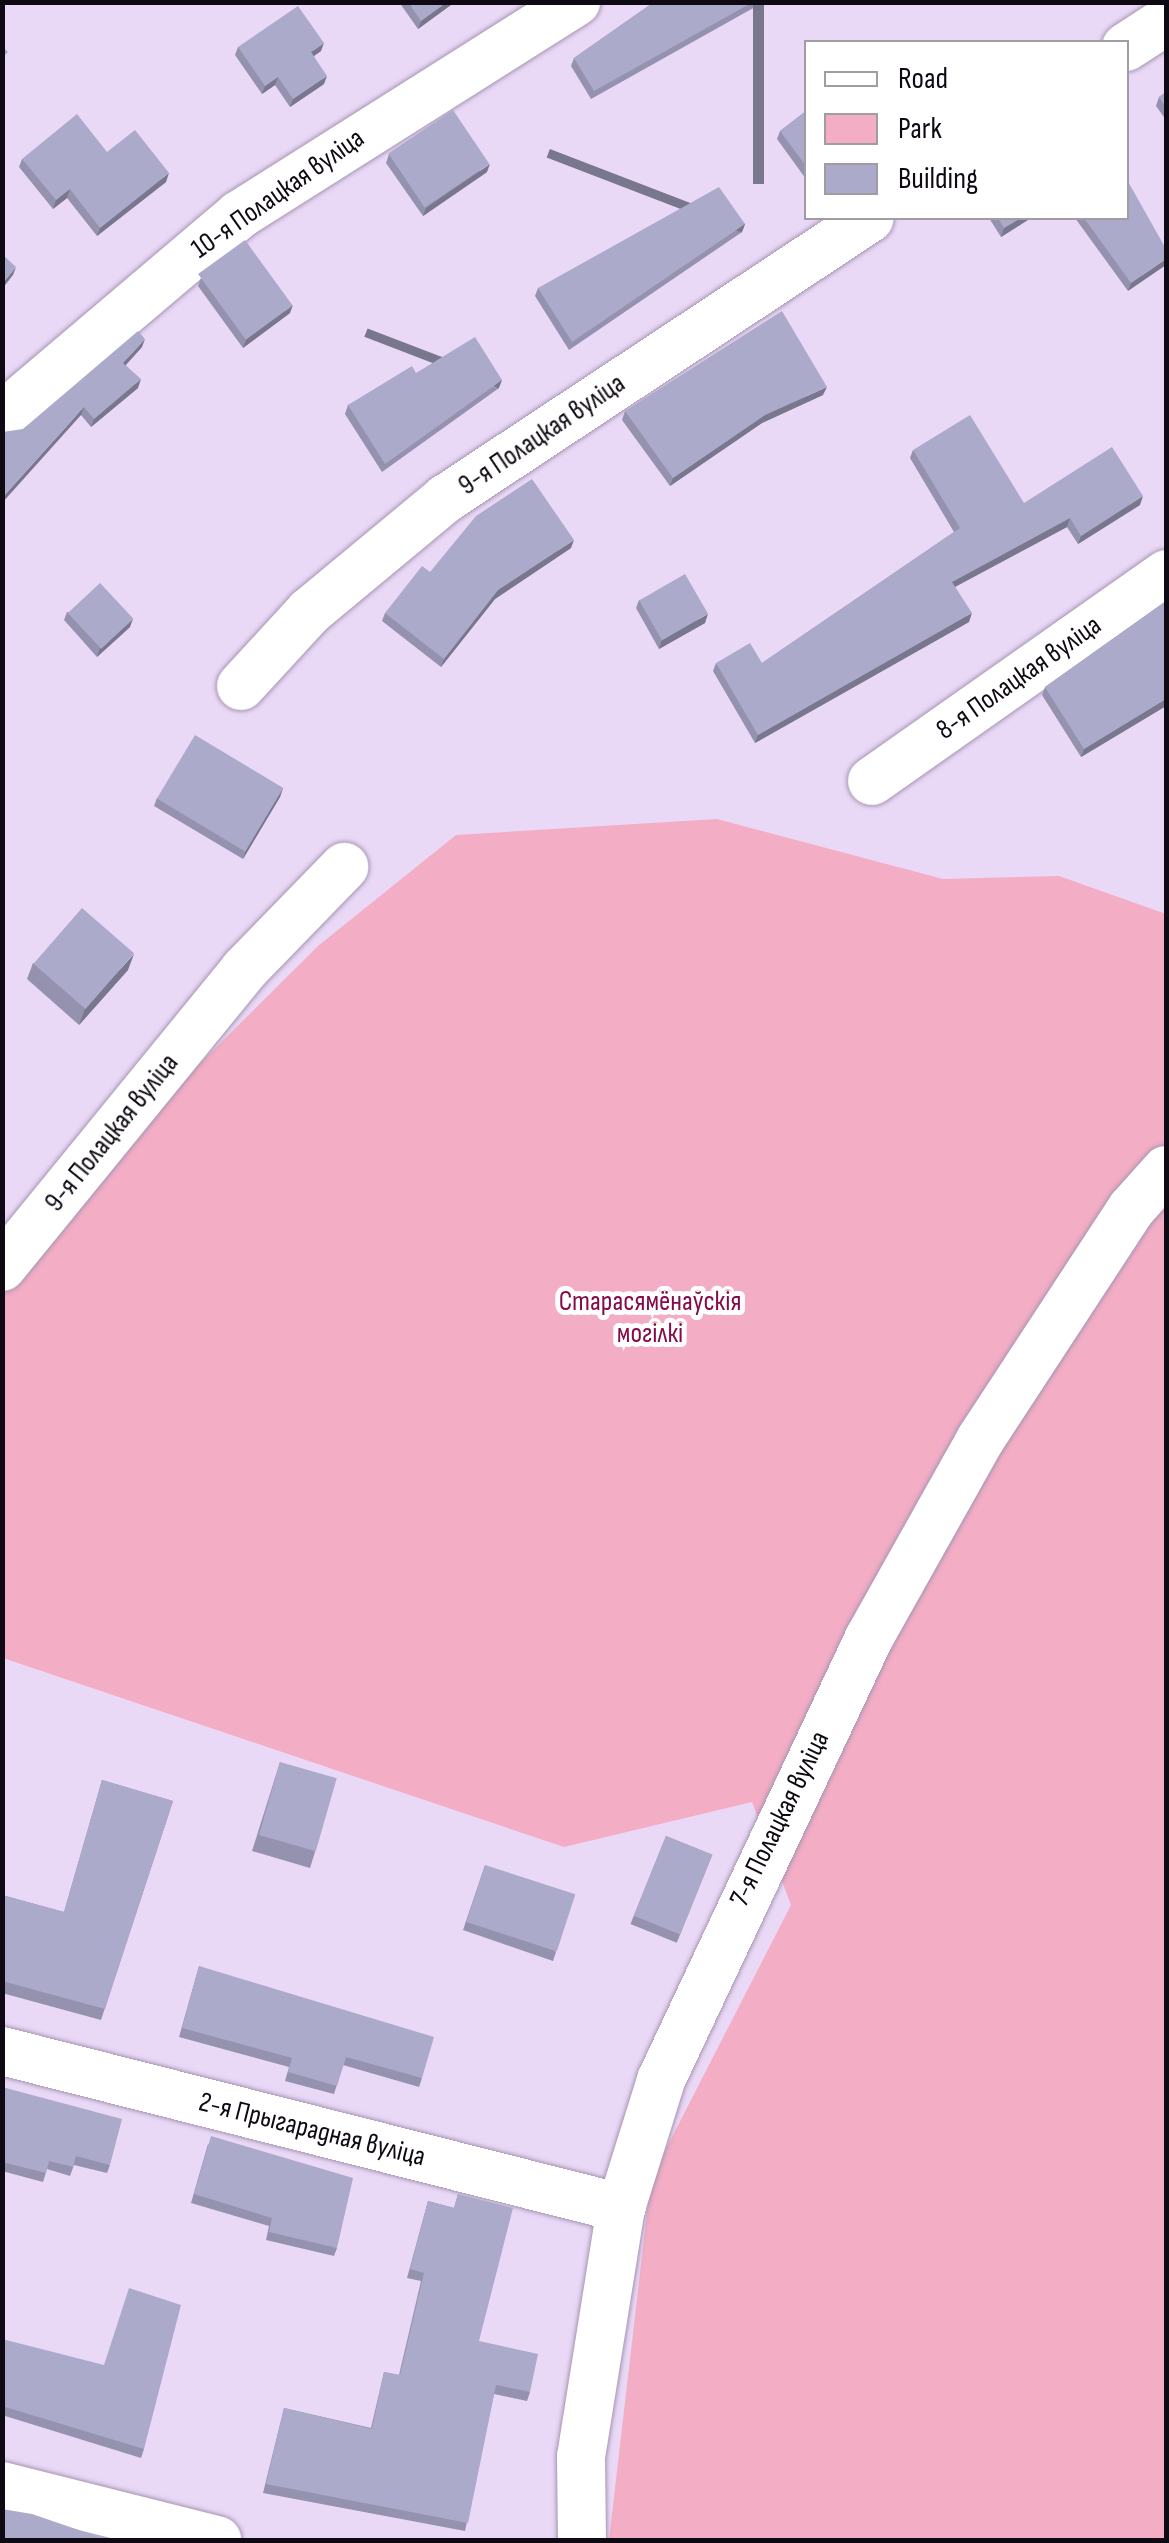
<!DOCTYPE html>
<meta charset="utf-8">
<style>
body{margin:0}
#map{position:relative;width:1169px;height:2543px;overflow:hidden;background:#ead8f7;font-family:"Sofia Sans Condensed",sans-serif}
div>[style]{position:absolute}
.green>*{inset:0;background:#f3adc5}
.roads{filter:drop-shadow(0 0 2px #a595b1) drop-shadow(0 0 2px #a595b1)}
.minor>*{height:48px;margin:-24px;padding:0 24px;transform-origin:24px;border-radius:24px;background:#fff}
.wall>*{inset:0;background:#9492ae;transform-origin:0 0}
.shaded-wall>*{inset:0;background:#78778d;transform-origin:0 0}
.building>*{inset:0;background:#acaaca;transform-origin:0 0}
span{translate:-50% -50%;white-space:nowrap;text-align:center;line-height:1.15;-webkit-text-stroke:10px #fff;paint-order:stroke}
.street-label{font-size:28px;color:#0f0913}
.park-label{font-size:28px;color:#840c4a}
.frame{position:absolute;inset:0;border:5px solid #0f0913;pointer-events:none}
.legend{position:absolute;left:804px;top:40px;width:325px;height:180px;box-sizing:border-box;background:#fff;border:2px solid #9f9da1;margin:0;padding:12px 18px;list-style:none;font-size:30px;color:#0f0913}
.legend li{display:flex;align-items:center;gap:20px;height:50px}
.legend b{width:50px;border:2px solid #9f9da1}
</style>
<div id="map">
<div class="green">
<div style="clip-path:polygon(717px 819px,943px 879px,1059px 876px,1166px 914px,1166px 2540px,609px 2540px,651px 2178px,791px 1905px,752px 1802px,564px 1847px,3px 1658px,3px 1276px,117px 1146px,318px 946px,456px 835px)"></div>
</div>
<div class="roads">
<div class="minor">
<div style="left:1126px;top:47px;width:48px;rotate:-33deg"></div>
<div style="left:2px;top:416px;width:311px;rotate:-40.3deg"></div>
<div style="left:239px;top:215px;width:399px;rotate:-32.3deg"></div>
<div style="left:241px;top:686px;width:100px;rotate:-47.4deg"></div>
<div style="left:309px;top:612px;width:177px;rotate:-39.7deg"></div>
<div style="left:445px;top:499px;width:509px;rotate:-33.47deg"></div>
<div style="left:872px;top:781px;width:360px;rotate:-35.1deg"></div>
<div style="left:2px;top:1267px;width:383px;rotate:-50.8deg"></div>
<div style="left:244px;top:970px;width:144px;rotate:-45.8deg"></div>
<div style="left:2px;top:2051px;width:639px;rotate:14.23deg"></div>
<div style="left:2px;top:2486px;width:222px;rotate:14.1deg"></div>
<div style="left:582px;top:2540px;width:83px;rotate:-90.7deg"></div>
<div style="left:581px;top:2457px;width:252px;rotate:-80.9deg"></div>
<div style="left:621px;top:2208px;width:134px;rotate:-72.6deg"></div>
<div style="left:661px;top:2080px;width:488px;rotate:-64.8deg"></div>
<div style="left:869px;top:1638px;width:227px;rotate:-60.7deg"></div>
<div style="left:980px;top:1440px;width:277px;rotate:-56.8deg"></div>
<div style="left:1132px;top:1208px;width:51px;rotate:-48.2deg"></div>
</div>
</div>
<div class="wall">
<div style="clip-path:polygon(399px 2px,455px 2px,418px 29px)"></div>
<div style="clip-path:polygon(654px 2px,764px 2px,591px 99px,571px 66px,574px 58px)"></div>
<div style="clip-path:polygon(238px 47px,321px 51px,314px 56px,324px 84px,290px 107px,275px 85px,262px 94px,235px 55px)"></div>
<div style="clip-path:polygon(1166px 92px,1166px 120px,1156px 106px,1159px 97px)"></div>
<div style="clip-path:polygon(806px 111px,806px 179px,777px 139px,780px 131px)"></div>
<div style="clip-path:polygon(107px 152px,166px 182px,97px 236px,67px 198px,53px 209px,19px 167px,22px 159px)"></div>
<div style="clip-path:polygon(389px 154px,487px 172px,423px 216px,386px 163px)"></div>
<div style="clip-path:polygon(989px 218px,1031px 218px,1001px 237px)"></div>
<div style="clip-path:polygon(1075px 218px,1126px 218px,1166px 249px,1128px 291px)"></div>
<div style="clip-path:polygon(745px 224px,742px 232px,569px 350px,535px 296px,538px 288px)"></div>
<div style="clip-path:polygon(201px 278px,290px 313px,243px 348px,198px 286px)"></div>
<div style="clip-path:polygon(142px 347px,126px 365px,138px 388px,91px 427px,81px 415px,23px 429px)"></div>
<div style="clip-path:polygon(416px 373px,499px 388px,382px 472px,345px 414px,348px 405px)"></div>
<div style="clip-path:polygon(823px 395px,762px 423px,670px 486px,622px 420px,625px 411px)"></div>
<div style="clip-path:polygon(913px 450px,1024px 503px,1140px 505px,1078px 544px,1067px 527px,955px 587px,969px 622px,755px 743px,713px 671px,716px 663px,762px 663px,954px 532px,910px 458px)"></div>
<div style="clip-path:polygon(571px 548px,495px 599px,441px 667px,382px 621px,385px 613px,430px 572px)"></div>
<div style="clip-path:polygon(639px 600px,705px 623px,659px 649px,636px 608px)"></div>
<div style="clip-path:polygon(1166px 601px,1166px 706px,1081px 757px,1042px 695px,1045px 687px)"></div>
<div style="clip-path:polygon(67px 612px,130px 627px,97px 657px,64px 620px)"></div>
<div style="clip-path:polygon(283px 788px,280px 797px,243px 859px,154px 806px,157px 798px)"></div>
<div style="clip-path:polygon(33px 963px,128px 970px,79px 1025px,27px 979px)"></div>
<div style="clip-path:polygon(280px 1762px,315px 1852px,310px 1868px,252px 1851px)"></div>
<div style="clip-path:polygon(102px 1780px,173px 1801px,101px 2020px,2px 1993px,2px 1895px,64px 1912px)"></div>
<div style="left:666px;top:1836px;width:50px;height:95px;rotate:22deg"></div>
<div style="clip-path:polygon(485px 1865px,556px 1952px,553px 1961px,463px 1930px)"></div>
<div style="clip-path:polygon(199px 1966px,422px 2078px,419px 2087px,343px 2065px,334px 2094px,285px 2081px,289px 2067px,179px 2037px)"></div>
<div style="clip-path:polygon(2px 2087px,110px 2165px,107px 2173px,74px 2165px,70px 2176px,47px 2169px,43px 2182px,2px 2171px)"></div>
<div style="clip-path:polygon(208px 2144px,337px 2248px,334px 2256px,266px 2240px,269px 2226px,191px 2203px)"></div>
<div style="clip-path:polygon(458px 2194px,479px 2341px,530px 2392px,527px 2401px,494px 2394px,465px 2531px,263px 2493px,284px 2408px,371px 2428px,384px 2372px,399px 2375px,421px 2281px,407px 2278px,428px 2201px,454px 2208px)"></div>
<div style="clip-path:polygon(2px 2339px,144px 2449px,141px 2458px,2px 2415px)"></div>
</div>
<div class="shaded-wall">
<div style="clip-path:polygon(447px 2px,455px 2px,418px 29px,421px 21px)"></div>
<div style="left:753px;top:2px;width:11px;height:182px"></div>
<div style="clip-path:polygon(324px 43px,321px 51px,308px 60px,311px 52px)"></div>
<div style="clip-path:polygon(327px 76px,324px 84px,290px 107px,293px 99px)"></div>
<div style="clip-path:polygon(278px 77px,275px 85px,262px 94px,265px 86px)"></div>
<div style="clip-path:polygon(490px 164px,487px 172px,423px 216px,426px 208px)"></div>
<div style="clip-path:polygon(169px 173px,166px 182px,97px 236px,100px 228px)"></div>
<div style="clip-path:polygon(70px 189px,67px 198px,53px 209px,56px 200px)"></div>
<div style="clip-path:polygon(1021px 218px,1031px 218px,1001px 237px,1004px 228px)"></div>
<div style="left:745px;top:224px;width:9px;height:209px;rotate:111deg"></div>
<div style="clip-path:polygon(1166px 259px,1166px 265px,1128px 291px,1131px 283px)"></div>
<div style="clip-path:polygon(16px 267px,13px 275px,2px 289px,2px 284px)"></div>
<div style="clip-path:polygon(293px 305px,290px 313px,243px 348px,246px 340px)"></div>
<div style="clip-path:polygon(145px 339px,142px 347px,120px 371px,123px 363px)"></div>
<div style="clip-path:polygon(141px 379px,138px 388px,91px 427px,94px 419px)"></div>
<div style="left:502px;top:380px;width:9px;height:144px;rotate:111deg"></div>
<div style="clip-path:polygon(827px 387px,823px 395px,762px 423px,670px 486px,673px 478px,765px 415px)"></div>
<div style="clip-path:polygon(84px 407px,81px 415px,2px 503px,2px 498px)"></div>
<div style="clip-path:polygon(1143px 496px,1140px 505px,1078px 544px,1081px 536px)"></div>
<div style="clip-path:polygon(1070px 518px,1067px 527px,949px 590px,952px 582px)"></div>
<div style="clip-path:polygon(574px 540px,571px 548px,495px 599px,441px 667px,444px 659px,498px 590px)"></div>
<div style="clip-path:polygon(972px 613px,969px 622px,755px 743px,758px 735px)"></div>
<div style="clip-path:polygon(708px 614px,705px 623px,659px 649px,662px 640px)"></div>
<div style="clip-path:polygon(133px 619px,130px 627px,97px 657px,100px 648px)"></div>
<div style="clip-path:polygon(1166px 699px,1166px 706px,1081px 757px,1084px 749px)"></div>
<div style="clip-path:polygon(283px 788px,280px 797px,243px 859px,246px 850px)"></div>
<div style="clip-path:polygon(134px 954px,128px 970px,79px 1025px,85px 1009px)"></div>
</div>
<div class="building">
<div style="clip-path:polygon(408px 2px,447px 2px,421px 21px)"></div>
<div style="clip-path:polygon(654px 2px,753px 2px,594px 91px,574px 58px)"></div>
<div style="clip-path:polygon(298px 6px,324px 43px,311px 52px,327px 76px,293px 99px,278px 77px,265px 86px,238px 47px)"></div>
<div style="clip-path:polygon(2px 46px,8px 52px,2px 58px)"></div>
<div style="clip-path:polygon(1166px 92px,1166px 108px,1159px 97px)"></div>
<div style="left:453px;top:110px;width:65px;height:78px;rotate:56deg"></div>
<div style="clip-path:polygon(806px 111px,806px 166px,780px 131px)"></div>
<div style="clip-path:polygon(77px 114px,107px 152px,135px 130px,169px 173px,100px 228px,70px 189px,56px 200px,22px 159px)"></div>
<div style="clip-path:polygon(1126px 178px,1166px 249px,1166px 259px,1131px 283px,1084px 218px,1126px 218px)"></div>
<div style="clip-path:polygon(719px 187px,745px 224px,572px 342px,538px 288px)"></div>
<div style="clip-path:polygon(998px 218px,1021px 218px,1004px 228px)"></div>
<div style="left:245px;top:240px;width:81px;height:58px;rotate:54deg"></div>
<div style="clip-path:polygon(2px 254px,16px 267px,2px 284px)"></div>
<div style="clip-path:polygon(782px 311px,827px 387px,765px 415px,673px 478px,625px 411px)"></div>
<div style="clip-path:polygon(138px 331px,145px 339px,123px 363px,141px 379px,94px 419px,84px 407px,2px 498px,2px 432px,23px 429px)"></div>
<div style="clip-path:polygon(475px 337px,502px 380px,385px 464px,348px 405px,412px 366px,416px 373px)"></div>
<div style="clip-path:polygon(970px 415px,1024px 503px,1112px 447px,1143px 496px,1081px 536px,1070px 518px,952px 582px,972px 613px,758px 735px,716px 663px,750px 643px,762px 663px,960px 528px,913px 450px)"></div>
<div style="clip-path:polygon(532px 479px,574px 540px,498px 590px,444px 659px,385px 613px,422px 566px,430px 572px,476px 516px)"></div>
<div style="left:685px;top:574px;width:46px;height:53px;rotate:60deg"></div>
<div style="left:100px;top:583px;width:49px;height:44px;rotate:47deg"></div>
<div style="clip-path:polygon(1166px 601px,1166px 699px,1084px 749px,1045px 687px)"></div>
<div style="left:195px;top:735px;width:103px;height:74px;rotate:31deg"></div>
<div style="left:82px;top:908px;width:69px;height:74px;rotate:41deg"></div>
<div style="left:280px;top:1762px;width:59px;height:76px;rotate:16deg"></div>
<div style="clip-path:polygon(102px 1780px,173px 1801px,105px 2009px,2px 1981px,2px 1895px,64px 1912px)"></div>
<div style="left:666px;top:1836px;width:50px;height:86px;rotate:22deg"></div>
<div style="left:485px;top:1865px;width:95px;height:60px;rotate:18deg"></div>
<div style="clip-path:polygon(199px 1966px,434px 2037px,422px 2078px,346px 2057px,337px 2086px,288px 2072px,292px 2058px,182px 2028px)"></div>
<div style="clip-path:polygon(2px 2087px,122px 2119px,110px 2165px,76px 2156px,73px 2167px,49px 2161px,46px 2173px,2px 2162px)"></div>
<div style="clip-path:polygon(211px 2136px,353px 2178px,337px 2248px,269px 2232px,272px 2218px,194px 2194px)"></div>
<div style="clip-path:polygon(458px 2194px,513px 2208px,479px 2341px,538px 2354px,530px 2392px,496px 2385px,468px 2523px,266px 2484px,284px 2408px,372px 2429px,384px 2372px,400px 2375px,424px 2273px,410px 2269px,428px 2201px,454px 2208px)"></div>
<div style="clip-path:polygon(129px 2288px,181px 2305px,144px 2449px,2px 2406px,2px 2339px,104px 2365px)"></div>
<div style="clip-path:polygon(2px 2509px,32px 2514px,108px 2540px,2px 2540px)"></div>
</div>
<div class="street-label">
<span style="left:278px;top:194px;rotate:-35deg">10-я Полацкая вуліца</span>
<span style="left:542px;top:435px;rotate:-34deg">9-я Полацкая вуліца</span>
<span style="left:1019px;top:678px;rotate:-35deg">8-я Полацкая вуліца</span>
<span style="left:112px;top:1133px;rotate:-51deg">9-я Полацкая вуліца</span>
<span style="left:780px;top:1819px;rotate:-64deg">7-я Полацкая вуліца</span>
<span style="left:312px;top:2130px;rotate:14deg">2-я Прыгарадная вуліца</span>
</div>
<div class="park-label">
<span style="left:650px;top:1318px">Старасямёнаўскія<br>могілкі</span>
</div>
<div class="frame"></div>
<ul class="legend">
<li><b style="height:12px;background:#fff"></b>Road</li>
<li><b style="height:28px;background:#f3adc5"></b>Park</li>
<li><b style="height:28px;background:#acaaca"></b>Building</li>
</ul>
</div>
